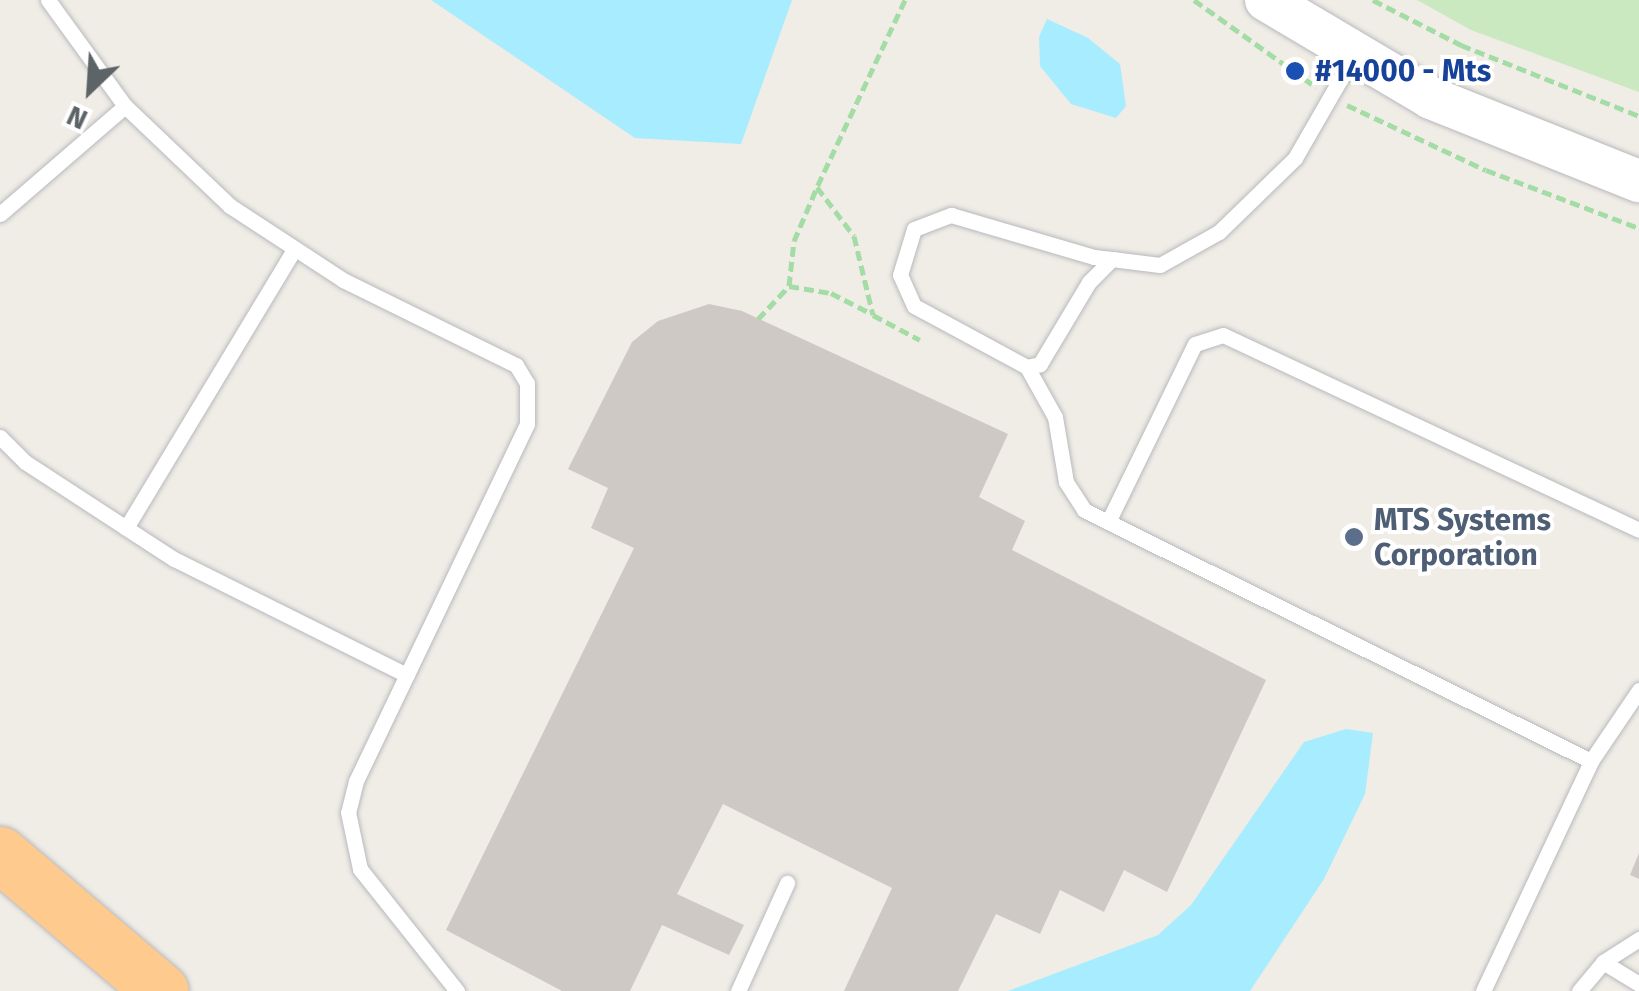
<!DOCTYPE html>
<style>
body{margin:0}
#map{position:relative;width:1639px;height:991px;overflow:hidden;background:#f0ece6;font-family:"Fira Sans",sans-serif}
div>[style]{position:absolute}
.green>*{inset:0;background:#cae9c1}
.water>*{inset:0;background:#a7ecff}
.building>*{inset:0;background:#cec9c5}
.path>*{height:5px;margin-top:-2.5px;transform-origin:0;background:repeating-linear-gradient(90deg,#a4dca6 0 10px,transparent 0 15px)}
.roads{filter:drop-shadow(0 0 2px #b6babd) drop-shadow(0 0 2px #b6babd)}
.lane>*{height:15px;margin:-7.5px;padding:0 7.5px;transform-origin:7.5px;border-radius:7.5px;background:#fff}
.secondary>*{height:42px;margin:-21px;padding:0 21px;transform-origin:21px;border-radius:21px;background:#fff}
.highway>*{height:55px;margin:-27.5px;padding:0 27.5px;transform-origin:27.5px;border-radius:27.5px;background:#ffca8e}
.dots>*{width:28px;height:28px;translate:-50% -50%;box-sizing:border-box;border:5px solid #fff;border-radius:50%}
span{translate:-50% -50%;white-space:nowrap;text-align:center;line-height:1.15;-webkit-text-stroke:8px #fff;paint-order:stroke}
.transit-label{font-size:30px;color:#164399;font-weight:700}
.left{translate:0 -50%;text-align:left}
.service-label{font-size:30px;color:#4e5e75;font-weight:700}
.north{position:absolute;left:40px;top:40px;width:100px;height:100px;-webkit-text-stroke:8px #fff;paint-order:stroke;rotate:205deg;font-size:28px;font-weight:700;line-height:40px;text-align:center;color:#5d6467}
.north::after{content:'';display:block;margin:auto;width:35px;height:45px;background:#5d6467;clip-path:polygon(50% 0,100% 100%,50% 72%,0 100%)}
</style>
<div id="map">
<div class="green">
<div style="clip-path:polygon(1417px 0,1639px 0,1639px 92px,1471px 30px)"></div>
</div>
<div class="water">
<div style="clip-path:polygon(431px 0,792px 0,741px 144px,635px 138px)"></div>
<div style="clip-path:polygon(1047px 19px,1088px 38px,1120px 64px,1126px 106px,1116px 118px,1071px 104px,1040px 66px,1039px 37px)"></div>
<div style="clip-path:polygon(1346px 729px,1373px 733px,1365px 794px,1324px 879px,1250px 991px,1008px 991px,1158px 935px,1191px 905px,1304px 742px)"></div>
</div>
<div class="building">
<div style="clip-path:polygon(709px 304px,742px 311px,1008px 434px,979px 497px,1025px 521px,1012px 550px,1266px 680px,1167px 892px,1124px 870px,1104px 912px,1060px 890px,1040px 934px,996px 914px,958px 991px,844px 991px,892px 888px,723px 804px,677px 894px,744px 925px,729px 955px,662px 925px,630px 991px,562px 991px,446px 930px,634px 548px,591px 528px,608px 488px,568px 469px,632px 342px,658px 321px)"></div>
<div style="clip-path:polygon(1639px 853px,1639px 879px,1630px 875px)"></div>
</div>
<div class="path">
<div style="left:905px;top:0;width:207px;rotate:115.2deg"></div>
<div style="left:817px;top:187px;width:61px;rotate:52.9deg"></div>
<div style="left:854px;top:236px;width:81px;rotate:76.5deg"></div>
<div style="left:873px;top:315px;width:53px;rotate:28deg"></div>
<div style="left:1194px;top:0;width:150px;rotate:35.5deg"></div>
<div style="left:1373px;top:0;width:99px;rotate:27.1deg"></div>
<div style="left:1461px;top:45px;width:192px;rotate:21.7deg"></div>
<div style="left:1347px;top:105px;width:153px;rotate:25.1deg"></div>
<div style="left:1486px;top:170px;width:164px;rotate:20.8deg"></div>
<div style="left:789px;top:286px;width:45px;rotate:-83.7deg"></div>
<div style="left:794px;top:241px;width:59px;rotate:-66.9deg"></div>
<div style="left:758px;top:319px;width:45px;rotate:-46.8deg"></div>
<div style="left:789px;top:286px;width:43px;rotate:9.5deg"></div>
<div style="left:831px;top:293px;width:44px;rotate:27.1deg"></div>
</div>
<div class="roads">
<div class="lane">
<div style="left:48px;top:0;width:131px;rotate:54deg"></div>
<div style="left:125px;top:106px;width:145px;rotate:43.6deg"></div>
<div style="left:230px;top:206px;width:135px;rotate:33.2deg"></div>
<div style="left:343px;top:280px;width:193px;rotate:26.2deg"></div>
<div style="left:516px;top:365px;width:21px;rotate:59deg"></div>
<div style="left:527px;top:383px;width:41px;rotate:90deg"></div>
<div style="left:527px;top:424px;width:396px;rotate:115.6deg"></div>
<div style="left:356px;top:781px;width:32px;rotate:104deg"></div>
<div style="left:348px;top:812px;width:58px;rotate:78.1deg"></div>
<div style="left:360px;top:869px;width:156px;rotate:51.5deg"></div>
<div style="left:0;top:214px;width:165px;rotate:-40.8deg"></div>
<div style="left:1112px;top:259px;width:33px;rotate:135deg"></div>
<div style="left:1089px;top:282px;width:96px;rotate:120.9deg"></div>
<div style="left:1040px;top:364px;width:13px;rotate:167deg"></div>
<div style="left:1027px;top:367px;width:128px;rotate:-151.6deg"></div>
<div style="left:914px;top:306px;width:34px;rotate:-114deg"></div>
<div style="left:900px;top:275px;width:48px;rotate:-73.1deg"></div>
<div style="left:914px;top:229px;width:40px;rotate:-21deg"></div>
<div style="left:951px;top:215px;width:149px;rotate:16.4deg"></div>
<div style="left:1094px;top:257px;width:18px;rotate:6deg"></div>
<div style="left:1112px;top:259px;width:48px;rotate:7.1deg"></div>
<div style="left:1160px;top:265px;width:68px;rotate:-29.2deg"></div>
<div style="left:1219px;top:232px;width:106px;rotate:-44.2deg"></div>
<div style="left:1295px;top:158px;width:116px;rotate:-60.1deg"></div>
<div style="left:1027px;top:367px;width:57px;rotate:60.8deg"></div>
<div style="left:1055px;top:417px;width:66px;rotate:80.4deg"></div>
<div style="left:1066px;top:482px;width:33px;rotate:57deg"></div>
<div style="left:1084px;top:510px;width:566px;rotate:26.34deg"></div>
<div style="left:0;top:437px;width:35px;rotate:45deg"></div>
<div style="left:25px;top:462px;width:178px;rotate:33.1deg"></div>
<div style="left:174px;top:559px;width:260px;rotate:26.5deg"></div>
<div style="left:1108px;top:522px;width:198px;rotate:-64deg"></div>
<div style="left:1195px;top:344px;width:29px;rotate:-18deg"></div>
<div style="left:1223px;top:335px;width:459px;rotate:25.1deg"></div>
<div style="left:126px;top:528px;width:325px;rotate:-58.9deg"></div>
<div style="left:1603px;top:962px;width:42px;rotate:31.4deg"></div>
<div style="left:738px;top:991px;width:119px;rotate:-65.6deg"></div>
<div style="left:1483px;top:991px;width:254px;rotate:-64.8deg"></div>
<div style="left:1591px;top:761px;width:86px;rotate:-55.9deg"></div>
<div style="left:1579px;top:991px;width:38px;rotate:-50deg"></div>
<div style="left:1603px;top:962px;width:43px;rotate:-32.6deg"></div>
</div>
<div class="secondary">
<div style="left:1266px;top:0;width:192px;rotate:30.7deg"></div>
<div style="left:1431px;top:98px;width:224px;rotate:21.8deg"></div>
</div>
<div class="highway">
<div style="left:0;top:854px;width:211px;rotate:40.4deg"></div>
</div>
</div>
<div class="dots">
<div style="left:1295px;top:71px;background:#1a4fb4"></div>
<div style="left:1354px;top:537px;background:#5c6f8a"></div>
</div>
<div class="transit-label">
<span class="left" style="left:1315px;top:71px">#14000 - Mts</span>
</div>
<div class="service-label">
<span class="left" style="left:1374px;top:537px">MTS Systems<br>Corporation</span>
</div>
<div class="north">N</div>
</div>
